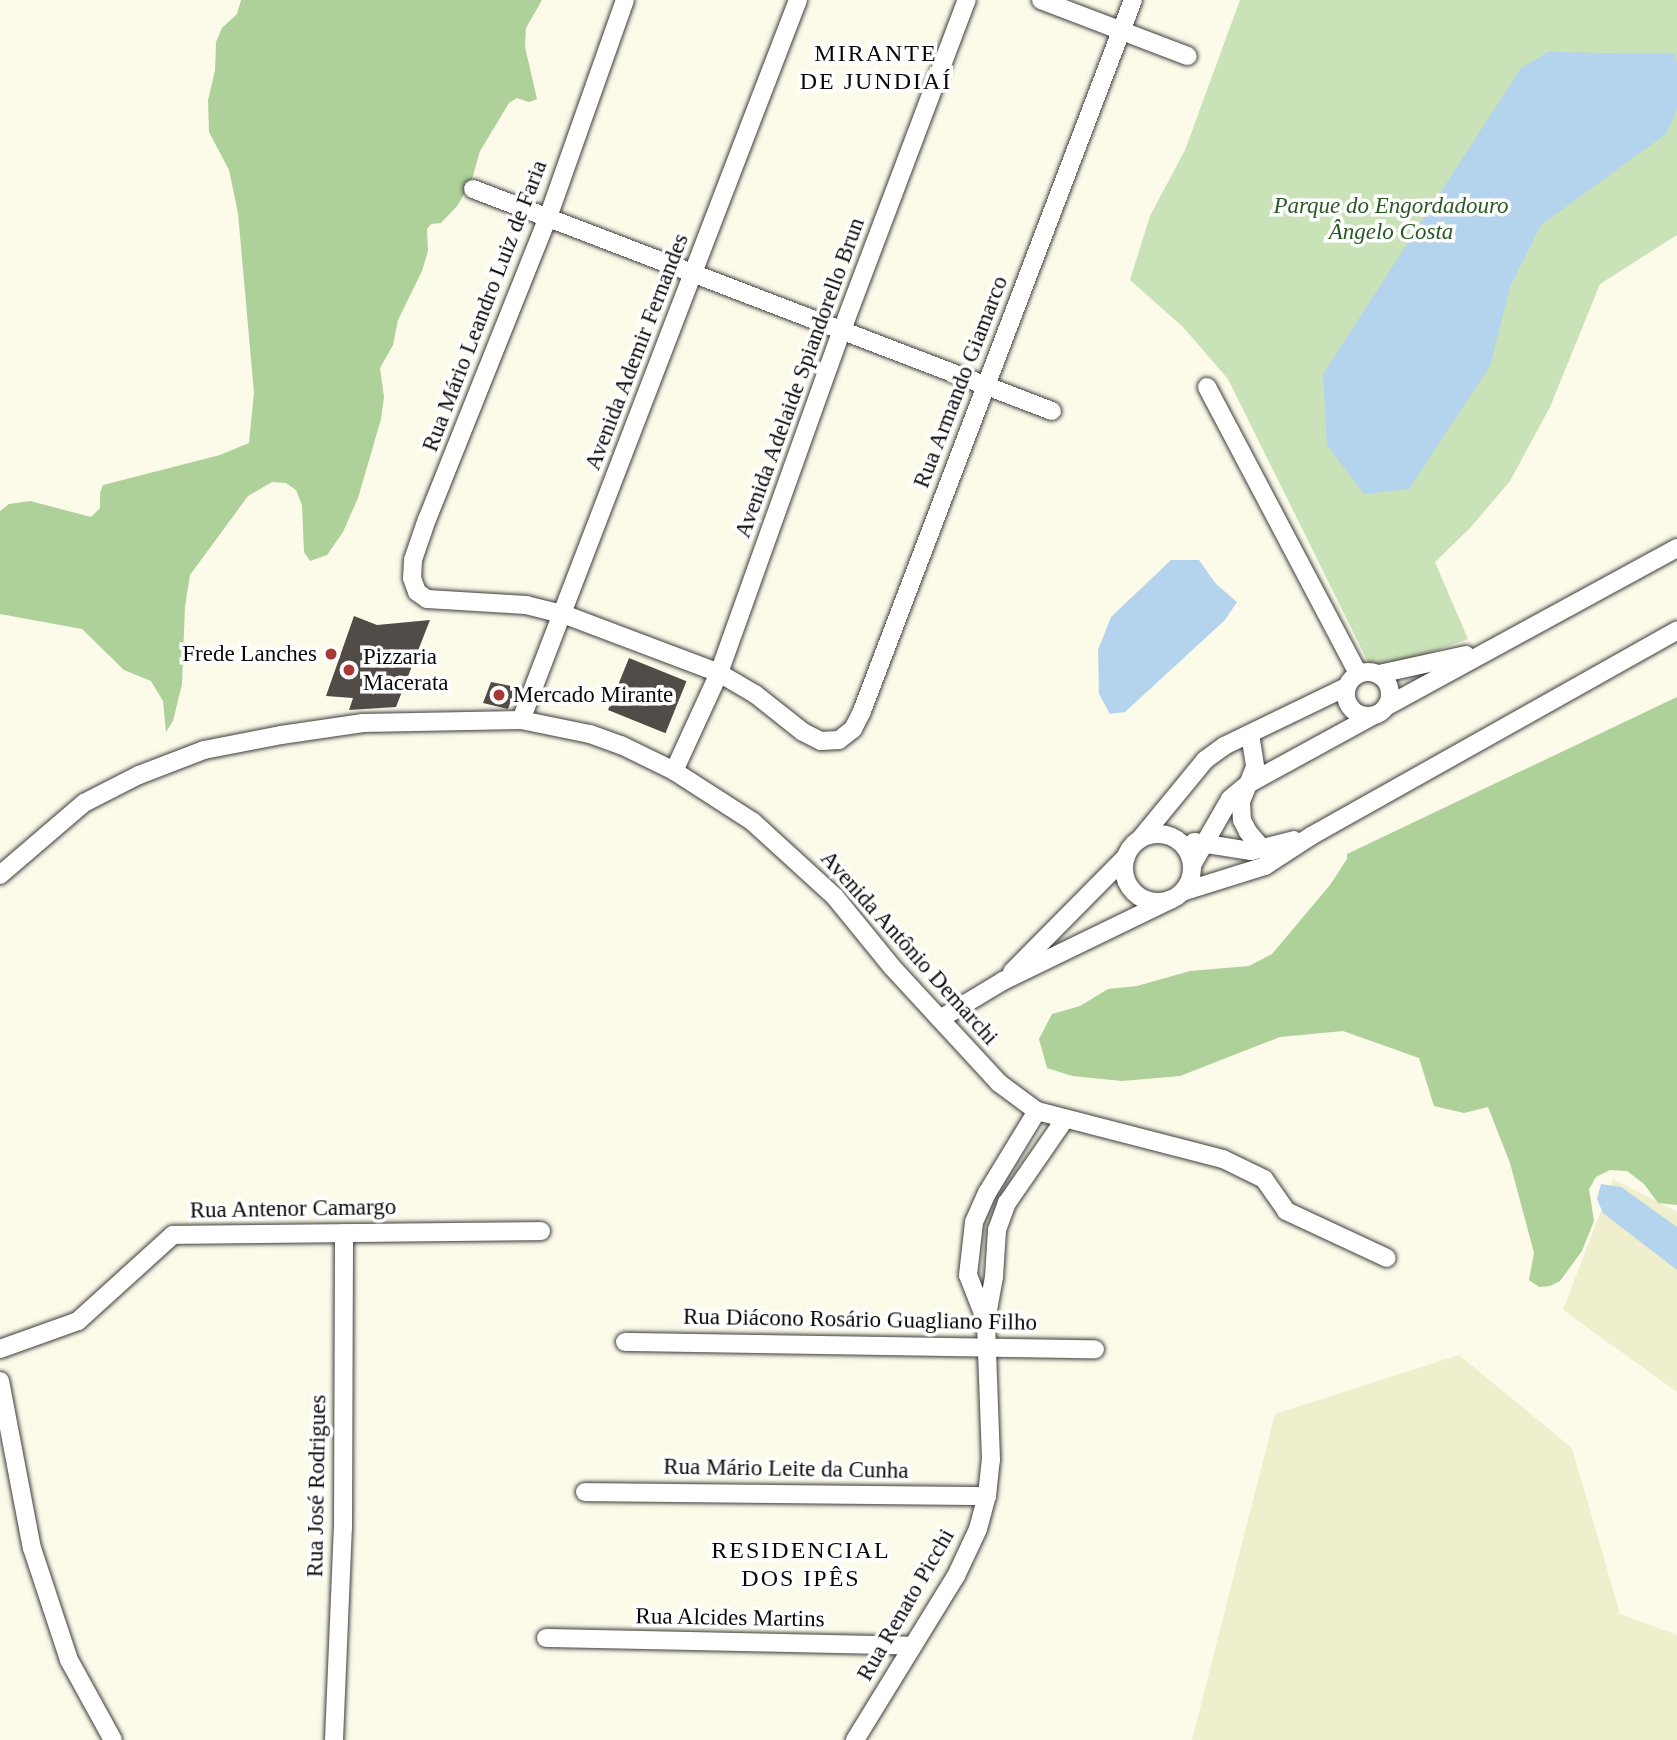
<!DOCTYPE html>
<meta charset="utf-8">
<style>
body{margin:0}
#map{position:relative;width:1677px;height:1740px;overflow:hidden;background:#fcfae9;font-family:"Times New Roman",serif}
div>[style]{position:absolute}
.farmland>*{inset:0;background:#efeecd}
.green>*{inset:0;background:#cae2b8}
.forest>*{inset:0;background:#aed099}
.water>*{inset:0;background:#b4d3ed}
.building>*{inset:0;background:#514c48;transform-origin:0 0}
.roads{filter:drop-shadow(0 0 2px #3d3d3d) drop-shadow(0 0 2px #3d3d3d)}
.minor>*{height:18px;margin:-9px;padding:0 9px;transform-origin:9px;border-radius:9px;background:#fff}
.minor>.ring{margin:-9px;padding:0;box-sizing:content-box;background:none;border:18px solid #fff;border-radius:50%}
.dots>*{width:19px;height:19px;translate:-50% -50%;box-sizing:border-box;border:4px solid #fff;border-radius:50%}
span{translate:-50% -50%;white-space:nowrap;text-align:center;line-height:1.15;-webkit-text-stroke:7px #fff;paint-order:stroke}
.park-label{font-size:23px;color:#2a5823;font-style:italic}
.street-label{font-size:23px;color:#0a0a0a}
.poi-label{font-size:23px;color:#0a0a0a}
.right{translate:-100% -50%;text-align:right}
.left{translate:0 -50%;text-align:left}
.neighbourhood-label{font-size:24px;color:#0a0a0a;letter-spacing:2px}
</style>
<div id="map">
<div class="farmland">
<div style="clip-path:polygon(1613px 1179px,1677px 1212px,1677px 1392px,1563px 1310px)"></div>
<div style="clip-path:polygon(1459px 1355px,1572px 1448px,1620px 1614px,1677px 1635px,1677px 1740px,1192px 1740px,1275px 1414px)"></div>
</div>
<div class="green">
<div style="clip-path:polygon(1240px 0,1677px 0,1677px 235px,1600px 284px,1550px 407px,1510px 481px,1471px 527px,1435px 562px,1468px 639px,1387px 668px,1370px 666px,1228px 379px,1183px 327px,1130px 280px,1150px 216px,1185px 150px)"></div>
</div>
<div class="forest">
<div style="clip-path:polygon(241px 0,542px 0,526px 28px,525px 47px,537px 99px,529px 102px,517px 98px,509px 103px,480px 151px,472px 179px,458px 205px,441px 223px,431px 224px,427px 229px,428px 251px,422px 271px,398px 320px,393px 345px,380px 368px,384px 397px,381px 419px,358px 498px,343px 532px,327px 555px,310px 561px,304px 552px,302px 505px,296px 490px,286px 483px,272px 482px,248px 496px,190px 575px,185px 606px,182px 684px,173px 721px,166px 732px,163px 701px,151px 681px,124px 670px,82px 629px,0 614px,0 511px,9px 504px,30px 501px,91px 517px,100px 508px,100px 493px,103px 485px,220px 455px,249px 443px,254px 393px,238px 213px,229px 170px,209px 132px,208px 100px,215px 71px,216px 42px,222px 28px,237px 14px)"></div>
<div style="clip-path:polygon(1677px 697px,1677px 1205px,1658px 1203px,1644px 1184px,1627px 1171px,1610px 1170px,1596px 1177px,1589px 1189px,1594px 1221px,1582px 1251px,1560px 1281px,1550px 1286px,1539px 1287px,1529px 1280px,1534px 1253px,1510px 1163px,1488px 1107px,1464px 1113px,1434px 1106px,1419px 1058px,1343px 1031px,1280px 1037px,1180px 1076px,1122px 1081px,1072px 1076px,1047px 1068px,1039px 1039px,1052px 1014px,1080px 1006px,1108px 989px,1137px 986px,1190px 971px,1249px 966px,1272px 954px,1330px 885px,1347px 859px,1347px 854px)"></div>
</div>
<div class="water">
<div style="clip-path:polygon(1548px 52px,1674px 54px,1677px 62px,1677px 109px,1666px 134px,1541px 225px,1510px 287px,1490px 366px,1409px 489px,1364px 494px,1327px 445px,1323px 374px,1521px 68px)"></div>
<div style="clip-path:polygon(1171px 560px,1199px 560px,1216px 584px,1237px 602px,1225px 620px,1125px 712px,1110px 714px,1099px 694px,1098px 650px,1111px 617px)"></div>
<div style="clip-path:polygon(1601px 1184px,1621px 1187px,1677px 1227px,1677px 1270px,1603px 1213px,1597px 1199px)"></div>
</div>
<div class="building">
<div style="clip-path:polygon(354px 616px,377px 625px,430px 620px,396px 707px,349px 710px,353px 698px,326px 696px)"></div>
<div style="left:629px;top:658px;width:62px;height:56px;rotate:22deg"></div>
<div style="clip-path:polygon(491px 682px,516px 687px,508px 709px,483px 703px)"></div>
</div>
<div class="roads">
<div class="minor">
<div style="left:625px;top:0;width:230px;rotate:109.5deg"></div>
<div style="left:548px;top:217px;width:325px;rotate:111.8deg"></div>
<div style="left:427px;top:519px;width:43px;rotate:108.9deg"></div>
<div style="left:413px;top:560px;width:18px;rotate:93deg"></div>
<div style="left:412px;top:578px;width:15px;rotate:70deg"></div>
<div style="left:417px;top:592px;width:12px;rotate:35deg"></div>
<div style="left:427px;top:599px;width:99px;rotate:3.5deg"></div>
<div style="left:526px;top:605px;width:38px;rotate:14deg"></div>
<div style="left:563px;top:614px;width:167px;rotate:20.7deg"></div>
<div style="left:719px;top:673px;width:42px;rotate:30.3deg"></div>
<div style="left:755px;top:694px;width:61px;rotate:38.4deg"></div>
<div style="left:803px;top:732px;width:20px;rotate:27deg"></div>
<div style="left:821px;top:741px;width:18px;rotate:-3deg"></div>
<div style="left:839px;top:740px;width:18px;rotate:-38deg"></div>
<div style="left:853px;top:729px;width:20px;rotate:-63deg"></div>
<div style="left:862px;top:711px;width:761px;rotate:-69.14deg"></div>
<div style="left:1041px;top:0;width:157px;rotate:20.9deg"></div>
<div style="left:473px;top:189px;width:620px;rotate:20.98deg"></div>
<div style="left:1207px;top:387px;width:324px;rotate:62.2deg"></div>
<div class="ring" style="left:1346px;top:672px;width:26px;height:26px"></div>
<div style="left:1379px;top:674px;width:89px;rotate:-12.3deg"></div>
<div style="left:1387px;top:706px;width:330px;rotate:-28.6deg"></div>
<div style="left:521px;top:720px;width:771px;rotate:-68.96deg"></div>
<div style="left:1250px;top:734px;width:33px;rotate:81deg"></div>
<div style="left:1255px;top:767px;width:38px;rotate:112deg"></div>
<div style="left:1241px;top:802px;width:18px;rotate:87deg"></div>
<div style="left:1242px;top:820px;width:13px;rotate:63deg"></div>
<div style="left:1248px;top:832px;width:23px;rotate:49deg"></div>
<div style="left:674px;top:771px;width:108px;rotate:-65.3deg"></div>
<div style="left:719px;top:673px;width:364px;rotate:-70.3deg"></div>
<div style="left:842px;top:330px;width:353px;rotate:-69.3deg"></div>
<div class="ring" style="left:1124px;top:834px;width:50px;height:50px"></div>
<div style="left:1141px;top:838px;width:101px;rotate:-50.6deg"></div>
<div style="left:1205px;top:760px;width:24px;rotate:-36deg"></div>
<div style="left:1224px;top:746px;width:136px;rotate:-25.8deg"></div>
<div style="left:1194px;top:842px;width:58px;rotate:9deg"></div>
<div style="left:1251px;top:851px;width:44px;rotate:-14.3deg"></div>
<div style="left:1192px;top:865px;width:76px;rotate:-60.1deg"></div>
<div style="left:1230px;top:799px;width:23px;rotate:-40deg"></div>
<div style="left:1248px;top:784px;width:141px;rotate:-28.7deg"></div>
<div style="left:0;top:875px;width:111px;rotate:-40.6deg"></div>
<div style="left:84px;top:803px;width:62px;rotate:-27deg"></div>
<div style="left:139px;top:775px;width:70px;rotate:-21deg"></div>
<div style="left:204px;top:750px;width:78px;rotate:-11deg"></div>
<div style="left:281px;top:735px;width:83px;rotate:-8.3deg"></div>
<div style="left:363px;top:723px;width:158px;rotate:-1.1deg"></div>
<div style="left:521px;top:720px;width:70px;rotate:11.5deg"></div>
<div style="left:590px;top:734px;width:33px;rotate:20deg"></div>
<div style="left:621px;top:745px;width:59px;rotate:26.1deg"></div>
<div style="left:674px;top:771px;width:94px;rotate:32.8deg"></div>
<div style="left:753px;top:822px;width:111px;rotate:42.4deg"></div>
<div style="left:835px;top:897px;width:90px;rotate:50.8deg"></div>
<div style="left:892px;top:967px;width:158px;rotate:47.3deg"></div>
<div style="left:999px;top:1083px;width:47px;rotate:36.4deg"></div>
<div style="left:1037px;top:1111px;width:192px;rotate:14.5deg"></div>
<div style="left:1223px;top:1159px;width:46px;rotate:26deg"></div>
<div style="left:1264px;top:1179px;width:39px;rotate:55deg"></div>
<div style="left:1286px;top:1211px;width:111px;rotate:25deg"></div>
<div style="left:1182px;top:892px;width:87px;rotate:-17.4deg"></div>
<div style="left:1265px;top:866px;width:55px;rotate:-33.1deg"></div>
<div style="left:1311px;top:836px;width:420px;rotate:-29.3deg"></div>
<div style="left:1012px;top:972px;width:162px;rotate:-45.3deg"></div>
<div style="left:940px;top:1019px;width:74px;rotate:-31.1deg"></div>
<div style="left:1003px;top:981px;width:186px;rotate:-25.9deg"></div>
<div style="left:986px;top:1321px;width:49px;rotate:-111.4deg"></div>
<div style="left:968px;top:1275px;width:53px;rotate:-83.5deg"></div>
<div style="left:974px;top:1222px;width:32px;rotate:-66deg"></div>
<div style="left:987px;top:1193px;width:96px;rotate:-58.6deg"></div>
<div style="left:625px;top:1342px;width:470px;rotate:0.9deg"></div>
<div style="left:0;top:1349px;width:83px;rotate:-19.7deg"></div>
<div style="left:78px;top:1321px;width:128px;rotate:-42.2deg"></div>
<div style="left:173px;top:1235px;width:368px;rotate:-0.6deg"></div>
<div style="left:0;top:1381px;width:170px;rotate:79.2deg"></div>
<div style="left:32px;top:1548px;width:118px;rotate:71.7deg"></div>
<div style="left:69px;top:1660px;width:91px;rotate:61.2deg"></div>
<div style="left:585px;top:1492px;width:402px;rotate:0.6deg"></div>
<div style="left:546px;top:1638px;width:367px;rotate:1.2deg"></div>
<div style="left:334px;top:1740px;width:212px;rotate:-87.6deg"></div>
<div style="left:343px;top:1528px;width:295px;rotate:-89.8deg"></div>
<div style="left:855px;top:1740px;width:193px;rotate:-58.4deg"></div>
<div style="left:956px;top:1576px;width:52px;rotate:-64.9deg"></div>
<div style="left:978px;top:1529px;width:34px;rotate:-75deg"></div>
<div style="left:987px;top:1496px;width:36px;rotate:-84deg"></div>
<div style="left:991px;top:1460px;width:139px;rotate:-92.1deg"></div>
<div style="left:986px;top:1321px;width:45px;rotate:-79.7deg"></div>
<div style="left:994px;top:1277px;width:47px;rotate:-86.3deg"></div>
<div style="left:997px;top:1230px;width:29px;rotate:-70deg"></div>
<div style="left:1007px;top:1203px;width:102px;rotate:-55.4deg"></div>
</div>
</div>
<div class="dots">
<div style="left:331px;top:654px;background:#a73834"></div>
<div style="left:349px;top:670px;background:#a73834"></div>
<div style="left:499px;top:695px;background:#a73834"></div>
</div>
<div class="park-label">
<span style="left:1391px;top:219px">Parque do Engordadouro<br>Ângelo Costa</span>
</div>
<div class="street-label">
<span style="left:485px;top:306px;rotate:-69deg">Rua Mário Leandro Luiz de Faria</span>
<span style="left:637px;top:352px;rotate:-69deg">Avenida Ademir Fernandes</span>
<span style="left:800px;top:378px;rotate:-70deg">Avenida Adelaide Spiandorello Brun</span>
<span style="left:961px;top:382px;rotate:-69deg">Rua Armando Giamarco</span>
<span style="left:909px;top:948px;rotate:48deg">Avenida Antônio Demarchi</span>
<span style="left:293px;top:1209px;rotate:-1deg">Rua Antenor Camargo</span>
<span style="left:860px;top:1320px;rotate:1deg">Rua Diácono Rosário Guagliano Filho</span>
<span style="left:786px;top:1469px;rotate:1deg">Rua Mário Leite da Cunha</span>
<span style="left:317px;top:1486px;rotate:-89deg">Rua José Rodrigues</span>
<span style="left:906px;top:1605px;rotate:-60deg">Rua Renato Picchi</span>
<span style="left:730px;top:1618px;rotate:1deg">Rua Alcides Martins</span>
</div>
<div class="poi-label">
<span class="right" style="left:317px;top:654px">Frede Lanches</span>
<span class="left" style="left:363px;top:670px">Pizzaria<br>Macerata</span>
<span class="left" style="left:513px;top:695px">Mercado Mirante</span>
</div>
<div class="neighbourhood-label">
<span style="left:876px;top:68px">MIRANTE<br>DE JUNDIAÍ</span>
<span style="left:801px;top:1565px">RESIDENCIAL<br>DOS IPÊS</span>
</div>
</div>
